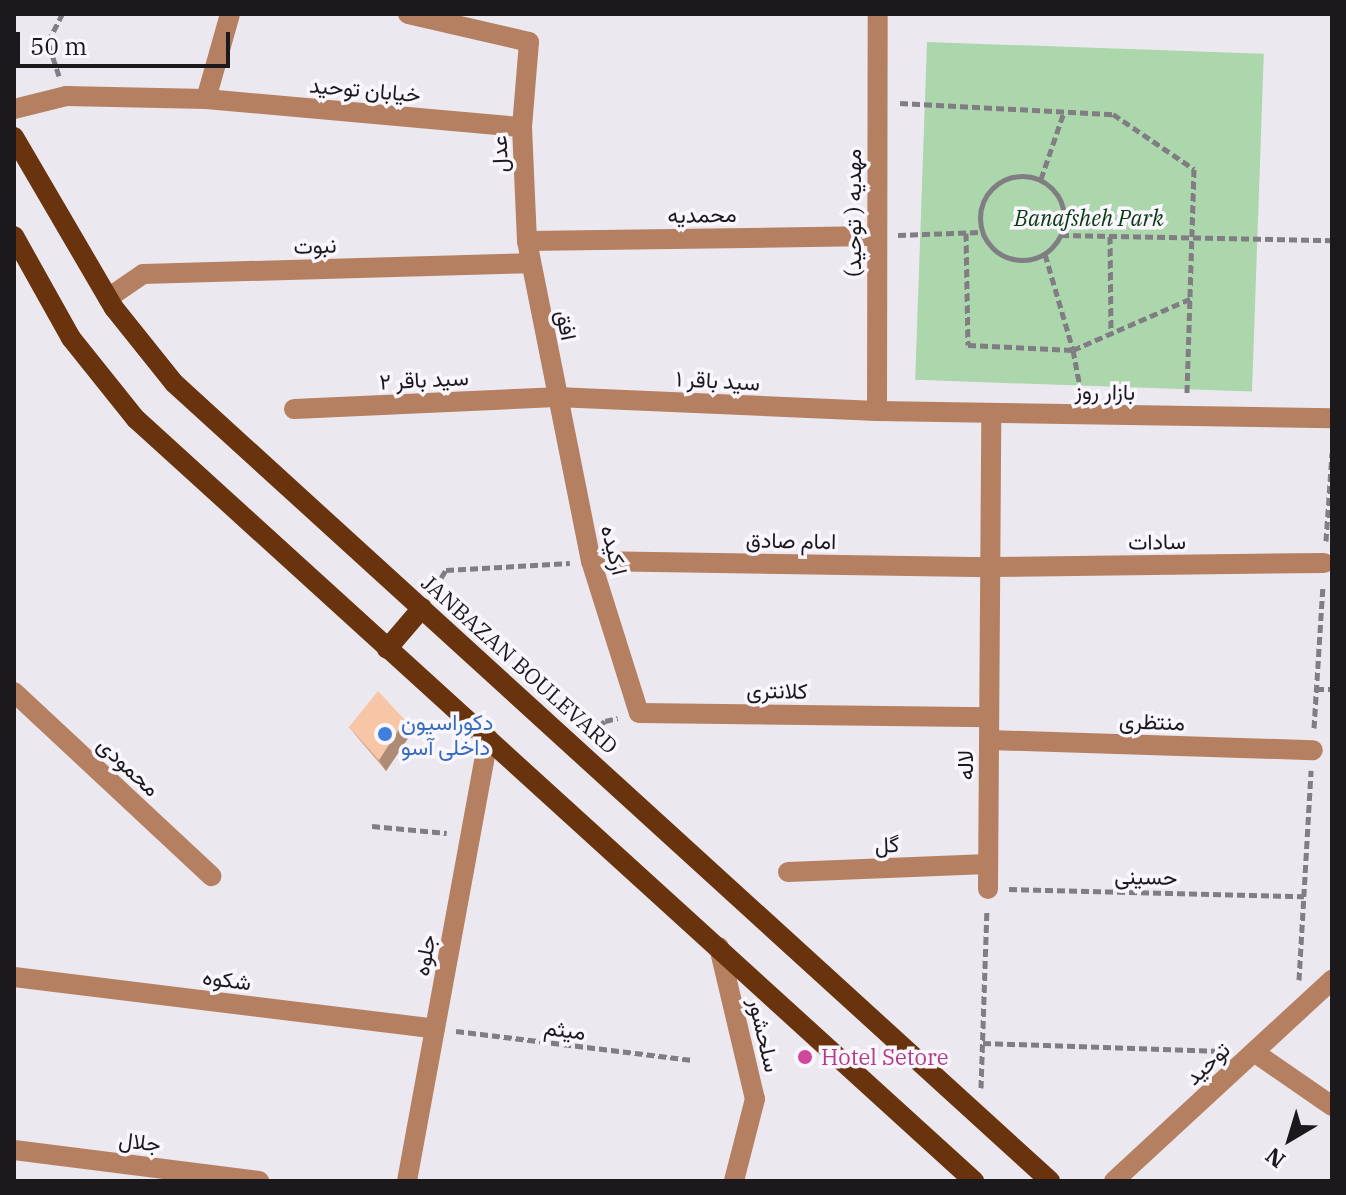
<!DOCTYPE html>
<meta charset="utf-8">
<style>
body{margin:0}
#map{position:relative;width:1346px;height:1195px;overflow:hidden;background:#ece8f0;font-family:"IBM Plex Serif",Vazirmatn,serif}
div>[style]{position:absolute}
.green>*{inset:0;background:#acd6ac;transform-origin:0 0}
.path>*{height:5px;margin-top:-2.5px;transform-origin:0;background:repeating-linear-gradient(90deg,#807d83 0 8px,transparent 0 12px)}
.path>.ring{margin:-2.5px;padding:0;box-sizing:content-box;background:none;border:5px solid #807d83;border-radius:50%}
.minor>*{height:20px;margin:-10px;padding:0 10px;transform-origin:10px;border-radius:10px;background:#b58061}
.major>*{height:20px;margin:-10px;padding:0 10px;transform-origin:10px;border-radius:10px;background:#69330d}
.wall>*{inset:0;background:#d4aa8f}
.shaded-wall>*{inset:0;background:#ad8b74}
.building>*{inset:0;background:#f7c6a6}
.dots>*{width:22px;height:22px;translate:-50% -50%;box-sizing:border-box;border:4px solid #faf6fd;border-radius:50%}
span{translate:-50% -50%;white-space:nowrap;text-align:center;line-height:1.15;-webkit-text-stroke:7px #faf6fd;paint-order:stroke}
.street-label{font-size:22px;color:#1b191c}
.park-label{font-size:22px;color:#083b10;font-style:italic}
.shop-label{font-size:22px;color:#366cbe}
.left{translate:0 -50%;text-align:left}
.hotel-label{font-size:22px;color:#b23c85}
.frame{position:absolute;inset:0;border:16px solid #1b191c;pointer-events:none}
.north{position:absolute;left:1250px;top:1099px;width:80px;height:80px;-webkit-text-stroke:6px #faf6fd;paint-order:stroke;rotate:218deg;font-size:22px;font-weight:700;line-height:32px;text-align:center;color:#1b191c}
.north::after{content:'';display:block;margin:auto;width:28px;height:36px;background:#1b191c;clip-path:polygon(50% 0,100% 100%,50% 72%,0 100%)}
.scale{position:absolute;left:16px;top:32px;width:214px;height:36px;box-sizing:border-box;border:4px solid #1b191c;border-top:0;padding-left:10px;font-size:24px;line-height:28px;white-space:nowrap;color:#1b191c;-webkit-text-stroke:6px #faf6fd;paint-order:stroke}
</style>
<div id="map">
<div class="green">
<div style="left:927px;top:42px;width:337px;height:338px;rotate:2deg"></div>
</div>
<div class="path">
<div style="left:59px;top:76px;width:36px;rotate:-108deg"></div>
<div style="left:48px;top:42px;width:31px;rotate:-63deg"></div>
<div style="left:900px;top:103px;width:213px;rotate:3deg"></div>
<div style="left:1113px;top:114px;width:98px;rotate:34.2deg"></div>
<div style="left:1194px;top:169px;width:226px;rotate:91.8deg"></div>
<div class="ring" style="left:980px;top:176px;width:79px;height:79px"></div>
<div style="left:1041px;top:179px;width:71px;rotate:-71.1deg"></div>
<div style="left:966px;top:233px;width:112px;rotate:89deg"></div>
<div style="left:968px;top:345px;width:105px;rotate:2.7deg"></div>
<div style="left:1073px;top:350px;width:128px;rotate:-23.6deg"></div>
<div style="left:898px;top:235px;width:83px;rotate:-2.1deg"></div>
<div style="left:1061px;top:235px;width:271px;rotate:1.1deg"></div>
<div style="left:1110px;top:236px;width:97px;rotate:89.4deg"></div>
<div style="left:1045px;top:254px;width:100px;rotate:73.7deg"></div>
<div style="left:1073px;top:350px;width:43px;rotate:79.2deg"></div>
<div style="left:1326px;top:541px;width:88px;rotate:-86.1deg"></div>
<div style="left:435px;top:588px;width:21px;rotate:-59deg"></div>
<div style="left:446px;top:570px;width:124px;rotate:-3.2deg"></div>
<div style="left:1316px;top:689px;width:16px"></div>
<div style="left:1314px;top:728px;width:142px;rotate:-86.4deg"></div>
<div style="left:593px;top:732px;width:16px;rotate:-43deg"></div>
<div style="left:605px;top:721px;width:13px;rotate:-13deg"></div>
<div style="left:372px;top:826px;width:75px;rotate:5.3deg"></div>
<div style="left:1009px;top:889px;width:295px;rotate:1.4deg"></div>
<div style="left:1299px;top:980px;width:210px;rotate:-86.7deg"></div>
<div style="left:456px;top:1031px;width:238px;rotate:7deg"></div>
<div style="left:983px;top:1043px;width:239px;rotate:1.9deg"></div>
<div style="left:981px;top:1088px;width:178px;rotate:-88.1deg"></div>
</div>
<div class="minor">
<div style="left:408px;top:14px;width:124px;rotate:13deg"></div>
<div style="left:529px;top:42px;width:85px;rotate:94.7deg"></div>
<div style="left:522px;top:127px;width:114px;rotate:87.5deg"></div>
<div style="left:527px;top:241px;width:326px;rotate:78.7deg"></div>
<div style="left:591px;top:561px;width:159px;rotate:72.5deg"></div>
<div style="left:639px;top:713px;width:350px;rotate:0.7deg"></div>
<div style="left:206px;top:99px;width:88px;rotate:-74.2deg"></div>
<div style="left:14px;top:109px;width:54px;rotate:-14deg"></div>
<div style="left:66px;top:96px;width:140px;rotate:1.2deg"></div>
<div style="left:206px;top:99px;width:317px;rotate:5.1deg"></div>
<div style="left:527px;top:241px;width:350px;rotate:-0.8deg"></div>
<div style="left:108px;top:298px;width:42px;rotate:-34.4deg"></div>
<div style="left:143px;top:274px;width:388px;rotate:-1.6deg"></div>
<div style="left:294px;top:409px;width:262px;rotate:-2.6deg"></div>
<div style="left:556px;top:397px;width:321px;rotate:2.5deg"></div>
<div style="left:877px;top:411px;width:455px;rotate:0.9deg"></div>
<div style="left:877px;top:411px;width:397px;rotate:-89.9deg"></div>
<div style="left:591px;top:561px;width:399px;rotate:0.9deg"></div>
<div style="left:990px;top:567px;width:334px;rotate:-0.7deg"></div>
<div style="left:14px;top:692px;width:270px;rotate:43deg"></div>
<div style="left:989px;top:740px;width:324px;rotate:1.8deg"></div>
<div style="left:788px;top:872px;width:200px;rotate:-2.3deg"></div>
<div style="left:988px;top:889px;width:476px;rotate:-89.6deg"></div>
<div style="left:719px;top:947px;width:156px;rotate:76.7deg"></div>
<div style="left:755px;top:1099px;width:85px;rotate:104.4deg"></div>
<div style="left:14px;top:977px;width:424px;rotate:7deg"></div>
<div style="left:1254px;top:1052px;width:95px;rotate:34.7deg"></div>
<div style="left:14px;top:1150px;width:247px;rotate:7.2deg"></div>
<div style="left:407px;top:1181px;width:450px;rotate:-79.6deg"></div>
<div style="left:1114px;top:1181px;width:297px;rotate:-42.7deg"></div>
</div>
<div class="major">
<div style="left:14px;top:137px;width:198px;rotate:59.7deg"></div>
<div style="left:114px;top:308px;width:96px;rotate:51.3deg"></div>
<div style="left:174px;top:383px;width:1185px;rotate:42.33deg"></div>
<div style="left:14px;top:236px;width:117px;rotate:60.8deg"></div>
<div style="left:71px;top:338px;width:104px;rotate:51.3deg"></div>
<div style="left:136px;top:419px;width:1133px;rotate:42.28deg"></div>
<div style="left:387px;top:649px;width:54px;rotate:-49.5deg"></div>
</div>
<div class="wall">
<div style="clip-path:polygon(405px 720px,413px 731px,386px 771px,357px 737px,349px 727px)"></div>
</div>
<div class="shaded-wall">
<div style="clip-path:polygon(405px 720px,413px 731px,386px 771px,379px 760px)"></div>
</div>
<div class="building">
<div style="clip-path:polygon(378px 691px,405px 720px,379px 760px,349px 727px)"></div>
</div>
<div class="dots">
<div style="left:385px;top:734px;background:#3f7fe0"></div>
<div style="left:805px;top:1057px;background:#d1479c"></div>
</div>
<div class="street-label">
<span style="left:365px;top:89px;rotate:5deg">خیابان توحید</span>
<span style="left:499px;top:154px;rotate:-92deg">عدل</span>
<span style="left:853px;top:213px;rotate:-90deg">مهدیه ( توحید)</span>
<span style="left:702px;top:214px;rotate:-1deg">محمدیه</span>
<span style="left:315px;top:245px;rotate:-2deg">نبوت</span>
<span style="left:567px;top:325px;rotate:79deg">افق</span>
<span style="left:424px;top:379px;rotate:-3deg">سید باقر ۲</span>
<span style="left:718px;top:380px;rotate:3deg">سید باقر ۱</span>
<span style="left:1105px;top:391px;rotate:1deg">بازار روز</span>
<span style="left:791px;top:540px;rotate:1deg">امام صادق</span>
<span style="left:1157px;top:541px;rotate:-1deg">سادات</span>
<span style="left:615px;top:550px;rotate:76deg">ارکیده</span>
<span style="left:520px;top:664px;rotate:42deg">JANBAZAN BOULEVARD</span>
<span style="left:777px;top:690px;rotate:1deg">کلانتری</span>
<span style="left:1152px;top:721px;rotate:2deg">منتظری</span>
<span style="left:965px;top:765px;rotate:-90deg">لاله</span>
<span style="left:129px;top:766px;rotate:43deg">محمودی</span>
<span style="left:887px;top:844px;rotate:-2deg">گل</span>
<span style="left:1146px;top:876px;rotate:1deg">حسینی</span>
<span style="left:424px;top:955px;rotate:-80deg">جلوه</span>
<span style="left:227px;top:979px;rotate:7deg">شکوه</span>
<span style="left:565px;top:1029px;rotate:7deg">میثم</span>
<span style="left:765px;top:1035px;rotate:77deg">سلحشور</span>
<span style="left:1207px;top:1063px;rotate:-43deg">توحید</span>
<span style="left:140px;top:1141px;rotate:7deg">جلال</span>
</div>
<div class="park-label">
<span style="left:1089px;top:218px">Banafsheh Park</span>
</div>
<div class="shop-label">
<span class="left" style="left:401px;top:734px">دکوراسیون<br>داخلی آسو</span>
</div>
<div class="hotel-label">
<span class="left" style="left:821px;top:1057px">Hotel Setore</span>
</div>
<div class="frame"></div>
<div class="north">N</div>
<div class="scale">50 m</div>
</div>
